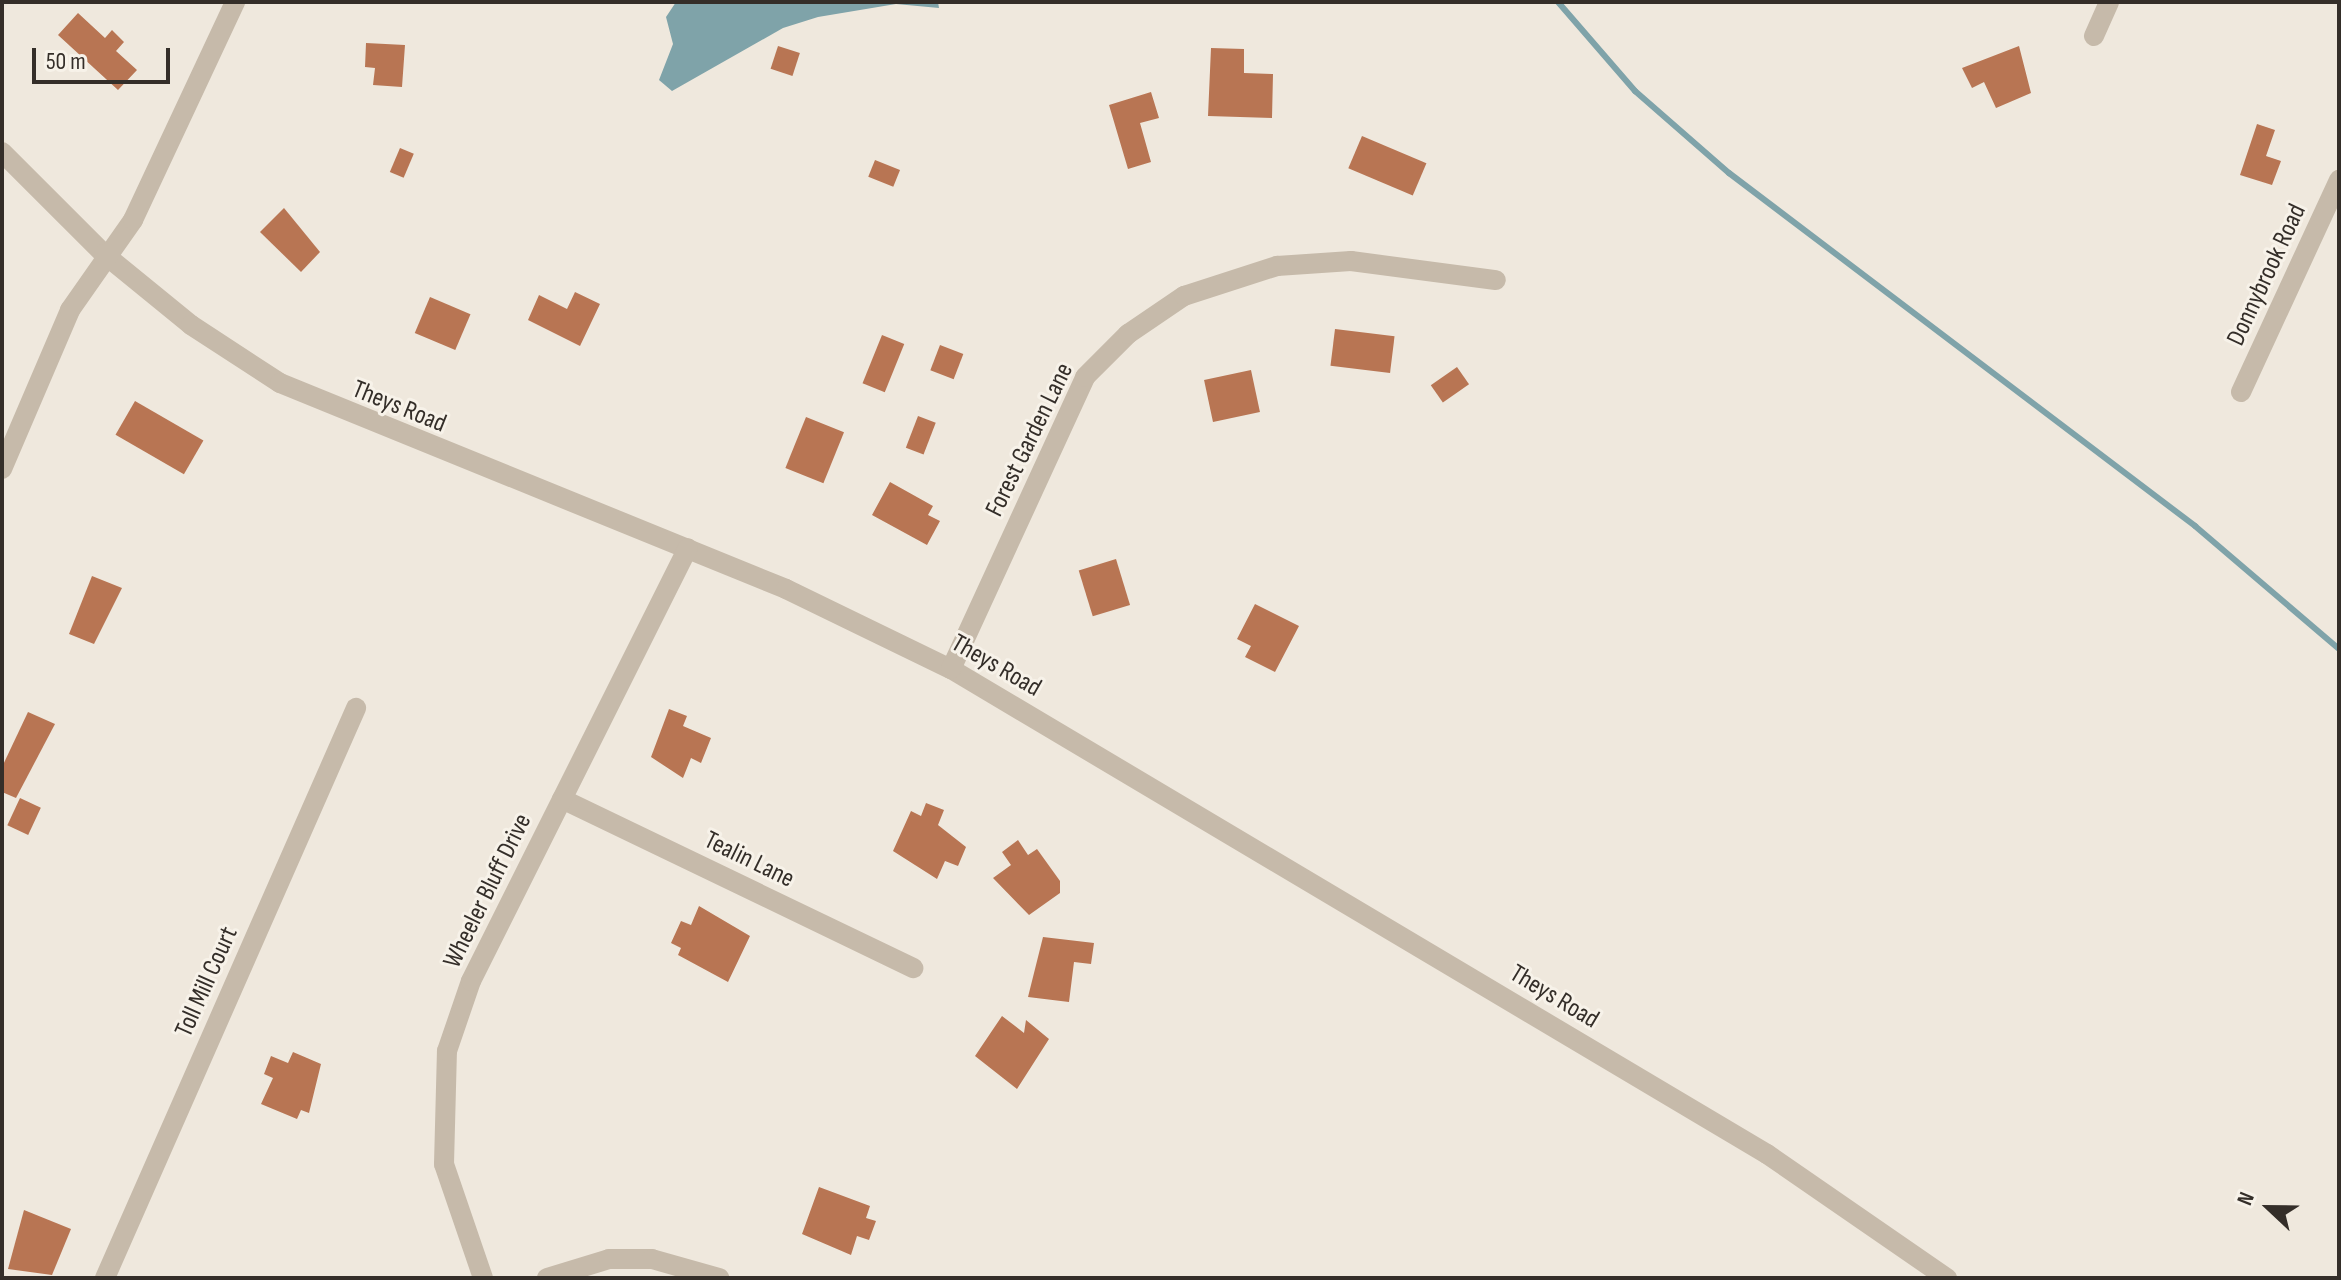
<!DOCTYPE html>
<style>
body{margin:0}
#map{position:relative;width:2341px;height:1280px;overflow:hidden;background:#efe8dd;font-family:"Sofia Sans Condensed",sans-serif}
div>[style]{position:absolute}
.water>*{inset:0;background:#7fa3a9}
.stream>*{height:6px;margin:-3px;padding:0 3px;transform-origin:3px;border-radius:3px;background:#7fa3a9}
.building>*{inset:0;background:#b87553;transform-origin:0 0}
.minor>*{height:20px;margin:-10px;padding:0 10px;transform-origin:10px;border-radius:10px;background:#c6baaa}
span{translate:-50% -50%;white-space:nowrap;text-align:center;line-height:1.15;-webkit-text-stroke:6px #f7f2e9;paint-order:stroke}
.street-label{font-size:26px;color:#342e29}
.frame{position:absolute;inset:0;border:4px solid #342e29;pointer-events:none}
.north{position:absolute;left:2229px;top:1168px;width:80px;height:80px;-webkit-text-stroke:6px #f7f2e9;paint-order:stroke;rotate:292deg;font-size:22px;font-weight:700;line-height:32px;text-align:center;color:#342e29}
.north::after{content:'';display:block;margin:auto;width:28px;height:36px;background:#342e29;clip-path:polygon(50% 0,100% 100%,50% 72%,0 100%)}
.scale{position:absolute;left:32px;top:48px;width:138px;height:36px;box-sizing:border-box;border:4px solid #342e29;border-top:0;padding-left:10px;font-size:24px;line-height:28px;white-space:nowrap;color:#342e29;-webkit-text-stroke:6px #f7f2e9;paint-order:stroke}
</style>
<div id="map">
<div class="water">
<div style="clip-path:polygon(676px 2px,938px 2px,939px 8px,896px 4px,818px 17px,783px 28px,672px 91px,659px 80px,673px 44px,666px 17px)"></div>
</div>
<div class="stream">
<div style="left:1558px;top:2px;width:118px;rotate:49.1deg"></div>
<div style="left:1635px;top:91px;width:125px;rotate:41.1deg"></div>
<div style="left:1729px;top:173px;width:585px;rotate:37.14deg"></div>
<div style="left:2195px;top:526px;width:189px;rotate:40.5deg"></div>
</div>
<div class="building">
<div style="clip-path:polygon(78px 13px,105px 38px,112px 30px,124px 42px,116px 51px,137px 70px,118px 90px,58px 35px)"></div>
<div style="clip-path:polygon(366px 43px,405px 45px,402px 87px,373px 85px,375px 68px,365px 67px)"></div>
<div style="left:778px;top:46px;width:23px;height:24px;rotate:18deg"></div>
<div style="clip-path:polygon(2019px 46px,2031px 93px,1996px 108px,1984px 82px,1972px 88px,1962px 68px)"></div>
<div style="clip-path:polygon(1211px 48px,1244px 49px,1244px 73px,1273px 74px,1272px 118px,1208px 116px)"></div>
<div style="clip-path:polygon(1151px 92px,1159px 118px,1140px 123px,1151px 162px,1128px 169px,1109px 105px)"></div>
<div style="clip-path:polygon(2257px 124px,2275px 130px,2266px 156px,2281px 161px,2272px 185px,2240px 175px)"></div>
<div style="left:1362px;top:136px;width:70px;height:35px;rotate:23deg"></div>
<div style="left:400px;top:148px;width:15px;height:26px;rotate:23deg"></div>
<div style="left:875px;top:160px;width:27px;height:18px;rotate:22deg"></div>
<div style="clip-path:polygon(284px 208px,320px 252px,301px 272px,260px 232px)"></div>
<div style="clip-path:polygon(575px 292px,600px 304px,580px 346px,528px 320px,539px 295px,567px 309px)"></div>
<div style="left:430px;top:297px;width:44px;height:39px;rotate:23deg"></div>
<div style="left:1335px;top:329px;width:60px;height:37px;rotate:7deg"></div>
<div style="left:882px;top:335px;width:24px;height:52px;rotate:22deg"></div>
<div style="left:940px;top:345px;width:25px;height:27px;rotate:21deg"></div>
<div style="left:1457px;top:367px;width:21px;height:32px;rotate:55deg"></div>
<div style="left:1251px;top:370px;width:43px;height:48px;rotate:78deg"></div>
<div style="left:135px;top:401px;width:79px;height:39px;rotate:30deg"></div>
<div style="left:918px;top:416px;width:19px;height:34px;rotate:21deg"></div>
<div style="left:806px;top:417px;width:41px;height:55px;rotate:22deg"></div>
<div style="clip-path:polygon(890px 482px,933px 506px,928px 515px,940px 521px,927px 545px,872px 515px)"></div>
<div style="left:1116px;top:559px;width:48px;height:39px;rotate:73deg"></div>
<div style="clip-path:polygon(92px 576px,122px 588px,94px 644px,69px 634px)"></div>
<div style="clip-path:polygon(1255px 604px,1299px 626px,1275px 672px,1245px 657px,1251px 646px,1237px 639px)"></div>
<div style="clip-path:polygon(669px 709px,687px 716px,683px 726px,711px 738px,701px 763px,691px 758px,683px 778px,651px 757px)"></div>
<div style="clip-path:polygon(28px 712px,55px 724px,16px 798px,2px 792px,2px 767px)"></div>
<div style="left:20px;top:798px;width:23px;height:30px;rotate:25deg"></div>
<div style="clip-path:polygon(926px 803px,944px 810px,938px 825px,966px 847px,958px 866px,945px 861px,937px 879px,893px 851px,911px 811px,921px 816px)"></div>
<div style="clip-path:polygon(1018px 840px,1028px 855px,1037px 849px,1060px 881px,1060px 893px,1029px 915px,993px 878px,1011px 865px,1002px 852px)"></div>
<div style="clip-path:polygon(699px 906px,750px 936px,728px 982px,678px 955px,681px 948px,671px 943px,681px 921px,691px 925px)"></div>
<div style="clip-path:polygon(1043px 937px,1094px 943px,1091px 964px,1074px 962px,1069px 1002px,1028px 997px)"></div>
<div style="clip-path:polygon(1002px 1016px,1024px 1033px,1026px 1020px,1049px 1039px,1017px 1089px,975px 1056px)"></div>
<div style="clip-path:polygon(293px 1052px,321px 1064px,309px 1113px,301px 1110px,297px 1119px,261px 1104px,273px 1078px,264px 1074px,271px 1056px,288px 1063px)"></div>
<div style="clip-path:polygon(819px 1187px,870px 1206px,866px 1218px,876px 1221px,869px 1240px,857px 1236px,851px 1255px,802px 1234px)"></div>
<div style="clip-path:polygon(24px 1210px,71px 1229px,52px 1275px,8px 1269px)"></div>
</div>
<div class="minor">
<div style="left:2094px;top:36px;width:37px;rotate:-66deg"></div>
<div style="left:2px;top:152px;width:144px;rotate:45deg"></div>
<div style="left:104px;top:254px;width:112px;rotate:39.2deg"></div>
<div style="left:191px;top:325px;width:106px;rotate:33.1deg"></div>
<div style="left:280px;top:383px;width:546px;rotate:22.15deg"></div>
<div style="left:786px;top:589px;width:183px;rotate:25.9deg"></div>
<div style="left:951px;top:669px;width:949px;rotate:30.73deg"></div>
<div style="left:1767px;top:1154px;width:219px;rotate:34.6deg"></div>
<div style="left:2241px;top:392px;width:234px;rotate:-65.2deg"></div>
<div style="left:2px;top:469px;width:173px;rotate:-66.8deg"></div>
<div style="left:70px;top:310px;width:110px;rotate:-55deg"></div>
<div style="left:133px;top:220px;width:241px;rotate:-64.9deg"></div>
<div style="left:951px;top:669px;width:321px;rotate:-65.3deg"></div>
<div style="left:1085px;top:377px;width:61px;rotate:-45deg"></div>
<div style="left:1128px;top:334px;width:68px;rotate:-34.2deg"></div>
<div style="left:1184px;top:296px;width:98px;rotate:-17.9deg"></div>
<div style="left:1277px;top:266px;width:74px;rotate:-3.9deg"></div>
<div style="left:1351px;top:261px;width:146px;rotate:7.5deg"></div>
<div style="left:562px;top:799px;width:390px;rotate:25.7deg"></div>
<div style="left:105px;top:1278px;width:623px;rotate:-66.23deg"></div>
<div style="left:483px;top:1278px;width:120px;rotate:-108.9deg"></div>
<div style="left:444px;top:1164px;width:113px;rotate:-88.5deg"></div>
<div style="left:447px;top:1051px;width:74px;rotate:-71.1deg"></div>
<div style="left:471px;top:981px;width:484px;rotate:-63.4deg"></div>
<div style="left:547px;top:1278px;width:65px;rotate:-17deg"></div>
<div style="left:609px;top:1259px;width:43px"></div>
<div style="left:652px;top:1259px;width:70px;rotate:15.8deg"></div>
</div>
<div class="street-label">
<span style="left:2267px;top:275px;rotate:-65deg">Donnybrook Road</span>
<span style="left:399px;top:407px;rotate:22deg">Theys Road</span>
<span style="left:1030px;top:440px;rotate:-64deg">Forest Garden Lane</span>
<span style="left:996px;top:666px;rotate:30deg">Theys Road</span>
<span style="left:749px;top:860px;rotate:26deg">Tealin Lane</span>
<span style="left:488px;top:891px;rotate:-64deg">Wheeler Bluff Drive</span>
<span style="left:207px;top:982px;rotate:-66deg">Toll Mill Court</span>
<span style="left:1554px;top:997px;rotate:31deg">Theys Road</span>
</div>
<div class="frame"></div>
<div class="north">N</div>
<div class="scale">50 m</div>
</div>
